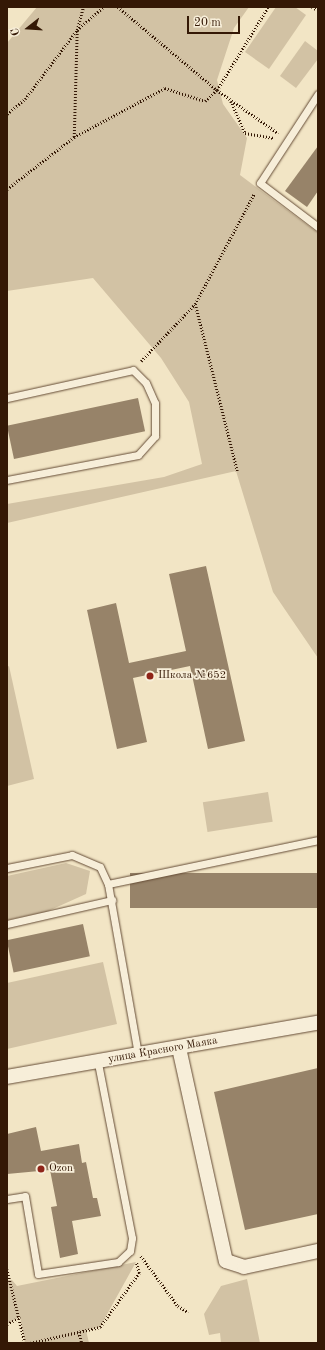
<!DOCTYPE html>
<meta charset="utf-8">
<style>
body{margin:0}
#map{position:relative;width:325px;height:1350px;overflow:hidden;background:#f2e5c5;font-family:"Old Standard TT",serif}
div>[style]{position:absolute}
.green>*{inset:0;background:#d2c2a4;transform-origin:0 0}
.building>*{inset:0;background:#978369;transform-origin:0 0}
.path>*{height:2.5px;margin-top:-1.25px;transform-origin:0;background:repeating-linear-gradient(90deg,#341805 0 1px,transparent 0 3px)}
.roads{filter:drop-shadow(0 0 1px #644b35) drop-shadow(0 0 1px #644b35)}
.lane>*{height:7px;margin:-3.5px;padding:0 3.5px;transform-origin:3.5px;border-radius:3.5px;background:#f7eed9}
.street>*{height:14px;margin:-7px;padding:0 7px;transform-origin:7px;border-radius:7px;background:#f7eed9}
.dots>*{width:11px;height:11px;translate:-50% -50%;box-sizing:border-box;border:2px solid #f7eed9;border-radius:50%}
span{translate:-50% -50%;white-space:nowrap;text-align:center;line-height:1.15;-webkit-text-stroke:3.5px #f7eed9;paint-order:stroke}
.poi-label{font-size:11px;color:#341805}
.left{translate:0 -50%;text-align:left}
.street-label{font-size:11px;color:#341805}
.frame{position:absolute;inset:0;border:8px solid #341805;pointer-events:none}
.north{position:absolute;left:8px;top:8px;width:40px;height:40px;-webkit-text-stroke:3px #f7eed9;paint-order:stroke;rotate:253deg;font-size:11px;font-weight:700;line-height:16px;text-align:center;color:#341805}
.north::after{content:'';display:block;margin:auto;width:14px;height:18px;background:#341805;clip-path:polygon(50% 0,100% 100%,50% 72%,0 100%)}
.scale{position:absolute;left:187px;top:16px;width:53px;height:18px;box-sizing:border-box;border:2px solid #341805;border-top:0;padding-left:5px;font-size:12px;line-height:14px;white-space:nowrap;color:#341805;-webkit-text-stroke:3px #f7eed9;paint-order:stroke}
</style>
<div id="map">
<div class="green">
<div style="clip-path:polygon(37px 7px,249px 7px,234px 28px,217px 80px,223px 104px,247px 138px,240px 175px,318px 233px,318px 658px,273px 592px,236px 471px,7px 523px,7px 504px,164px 477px,202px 464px,189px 402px,161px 358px,93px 278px,7px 291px,7px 43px)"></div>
<div style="clip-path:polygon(276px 7px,295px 7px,306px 15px,269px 69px,245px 52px)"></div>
<div style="clip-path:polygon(305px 41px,318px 51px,318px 59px,296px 88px,280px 76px)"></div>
<div style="clip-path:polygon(9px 666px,34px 779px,7px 786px,7px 667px)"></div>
<div style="left:268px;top:792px;width:30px;height:66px;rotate:81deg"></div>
<div style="clip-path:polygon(66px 863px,90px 871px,86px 894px,46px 912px,7px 920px,7px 876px)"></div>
<div style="clip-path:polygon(103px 962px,117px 1024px,7px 1049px,7px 983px)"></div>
<div style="clip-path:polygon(136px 1262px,100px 1327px,86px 1330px,89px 1343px,25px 1343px,20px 1317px,7px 1324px,7px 1280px,12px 1280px,17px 1286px)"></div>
<div style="clip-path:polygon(247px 1279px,260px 1343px,221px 1343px,220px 1333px,209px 1335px,204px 1314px,221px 1286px)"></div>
</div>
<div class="building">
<div style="clip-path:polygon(318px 146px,318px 191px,307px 207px,285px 191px)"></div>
<div style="left:138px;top:398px;width:34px;height:134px;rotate:78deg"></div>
<div style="clip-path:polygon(206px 566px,245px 741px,208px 749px,190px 666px,133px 678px,147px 742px,117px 749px,87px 610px,116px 603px,129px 663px,186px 651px,169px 574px)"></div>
<div style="left:318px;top:873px;width:35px;height:188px;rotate:90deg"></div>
<div style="left:83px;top:924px;width:33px;height:78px;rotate:78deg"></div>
<div style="clip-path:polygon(318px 1068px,318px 1214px,245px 1230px,214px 1092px)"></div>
<div style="clip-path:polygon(36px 1127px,41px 1151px,79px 1144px,82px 1163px,86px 1162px,93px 1198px,97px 1198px,101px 1216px,72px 1221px,78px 1254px,60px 1258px,51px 1207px,57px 1206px,50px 1170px,7px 1174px,7px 1134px)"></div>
</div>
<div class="path">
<div style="left:118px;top:7px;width:129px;rotate:40deg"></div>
<div style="left:217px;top:90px;width:75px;rotate:35.2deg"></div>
<div style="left:312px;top:7px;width:7px;rotate:27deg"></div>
<div style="left:231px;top:101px;width:35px;rotate:66deg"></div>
<div style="left:245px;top:133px;width:29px;rotate:10deg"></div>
<div style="left:7px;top:114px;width:23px;rotate:-40deg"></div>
<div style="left:25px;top:99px;width:86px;rotate:-53deg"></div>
<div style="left:77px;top:30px;width:35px;rotate:-41deg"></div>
<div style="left:74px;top:137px;width:107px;rotate:-88.4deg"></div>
<div style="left:77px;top:30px;width:24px;rotate:-75deg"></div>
<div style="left:7px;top:189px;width:85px;rotate:-37.8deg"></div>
<div style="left:74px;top:137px;width:103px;rotate:-28.3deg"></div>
<div style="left:165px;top:88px;width:42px;rotate:18deg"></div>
<div style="left:205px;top:101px;width:16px;rotate:-43deg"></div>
<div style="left:217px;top:90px;width:97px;rotate:-58.4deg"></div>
<div style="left:141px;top:361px;width:77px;rotate:-46.6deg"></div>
<div style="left:237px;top:471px;width:172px;rotate:-104.1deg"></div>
<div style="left:195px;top:304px;width:125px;rotate:-61.8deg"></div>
<div style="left:141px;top:1256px;width:62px;rotate:53.5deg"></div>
<div style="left:178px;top:1306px;width:12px;rotate:31deg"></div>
<div style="left:7px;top:1269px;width:76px;rotate:76.3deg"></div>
<div style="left:7px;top:1324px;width:15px;rotate:-28deg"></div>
<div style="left:79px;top:1332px;width:11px;rotate:75deg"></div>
<div style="left:30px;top:1343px;width:72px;rotate:-12.9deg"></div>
<div style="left:100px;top:1327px;width:67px;rotate:-54.2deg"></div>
<div style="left:139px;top:1273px;width:11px;rotate:-105deg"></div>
</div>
<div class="roads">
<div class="lane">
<div style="left:318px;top:94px;width:106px;rotate:123.1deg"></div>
<div style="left:260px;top:183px;width:73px;rotate:37.2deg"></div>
<div style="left:7px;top:398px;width:129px;rotate:-12.5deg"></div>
<div style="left:133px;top:370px;width:18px;rotate:45deg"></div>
<div style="left:146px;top:383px;width:22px;rotate:66deg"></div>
<div style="left:155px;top:403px;width:33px;rotate:90deg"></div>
<div style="left:155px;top:436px;width:25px;rotate:132deg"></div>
<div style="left:138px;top:455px;width:133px;rotate:169.2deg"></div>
<div style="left:7px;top:868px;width:66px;rotate:-11.3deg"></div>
<div style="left:72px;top:855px;width:30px;rotate:23deg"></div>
<div style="left:100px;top:867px;width:19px;rotate:65deg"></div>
<div style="left:108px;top:884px;width:215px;rotate:-11.8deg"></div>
<div style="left:108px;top:884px;width:174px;rotate:80deg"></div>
<div style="left:7px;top:924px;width:108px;rotate:-12.9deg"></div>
<div style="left:7px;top:1199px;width:18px;rotate:-9deg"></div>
<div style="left:25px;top:1196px;width:79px;rotate:80.5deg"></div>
<div style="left:38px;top:1274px;width:81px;rotate:-8.5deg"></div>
<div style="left:118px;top:1262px;width:16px;rotate:-43deg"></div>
<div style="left:130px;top:1251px;width:13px;rotate:-81deg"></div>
<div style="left:132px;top:1238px;width:178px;rotate:-101deg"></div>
</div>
<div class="street">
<div style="left:179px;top:1048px;width:218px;rotate:77.6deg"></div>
<div style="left:226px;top:1261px;width:19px;rotate:18deg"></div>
<div style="left:244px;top:1267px;width:76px;rotate:-12.2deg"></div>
<div style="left:7px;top:1077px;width:316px;rotate:-9.9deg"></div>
</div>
</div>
<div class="dots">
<div style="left:150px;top:676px;background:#8f2418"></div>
<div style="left:41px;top:1169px;background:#8f2418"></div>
</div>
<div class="poi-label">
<span class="left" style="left:158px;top:676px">Школа №652</span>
<span class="left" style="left:49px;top:1169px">Ozon</span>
</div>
<div class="street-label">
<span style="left:163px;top:1051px;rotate:-10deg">улица Красного Маяка</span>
</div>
<div class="frame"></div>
<div class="north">С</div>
<div class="scale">20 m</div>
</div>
